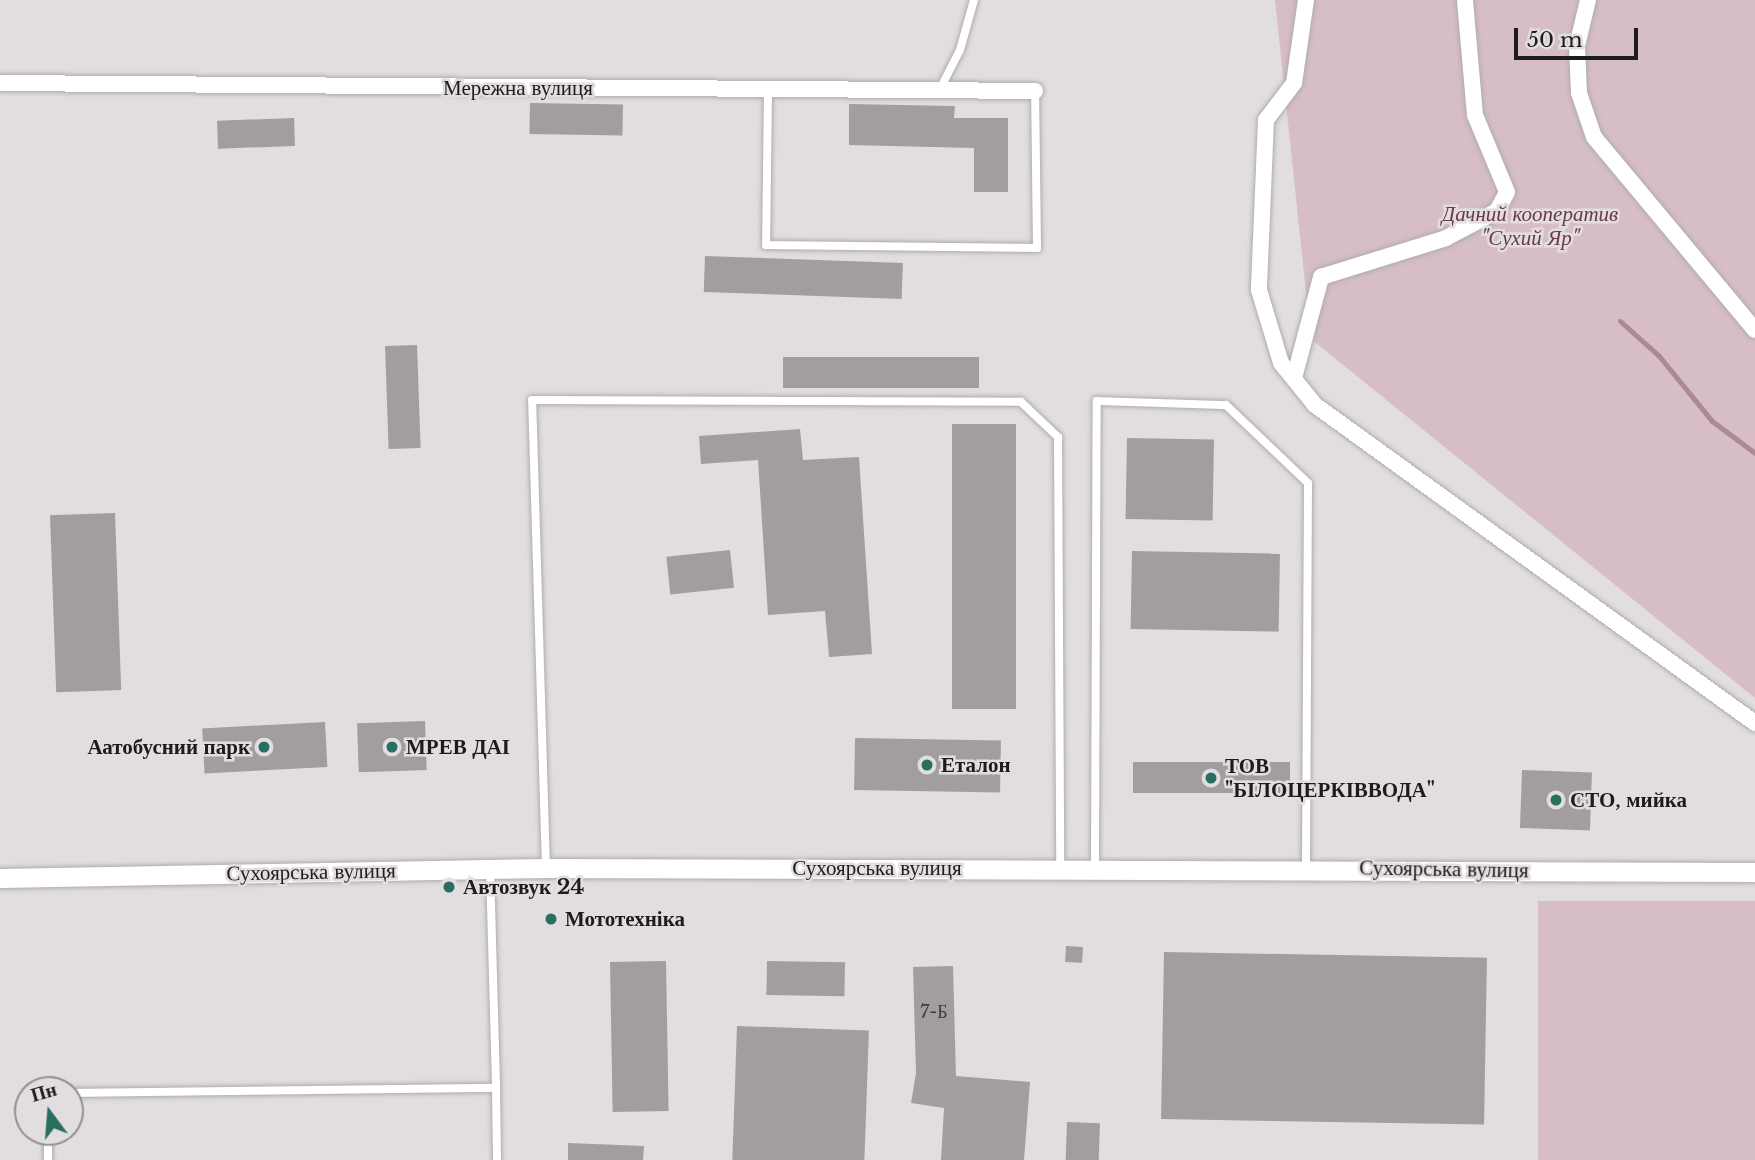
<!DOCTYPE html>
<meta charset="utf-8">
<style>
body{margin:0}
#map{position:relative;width:1755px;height:1160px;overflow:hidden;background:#e2dddf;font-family:"Libre Baskerville",serif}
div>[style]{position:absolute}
.green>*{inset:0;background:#d6bec4;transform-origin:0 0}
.stream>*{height:5px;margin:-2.5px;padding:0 2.5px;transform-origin:2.5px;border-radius:2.5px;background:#ac8993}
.building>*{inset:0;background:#a29e9f;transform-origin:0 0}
.roads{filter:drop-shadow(0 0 2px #b0abad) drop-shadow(0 0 2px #b0abad)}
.service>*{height:8px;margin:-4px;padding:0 4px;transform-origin:4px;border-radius:4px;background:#fff}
.minor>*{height:16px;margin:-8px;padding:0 8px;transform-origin:8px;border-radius:8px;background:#fff}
.tertiary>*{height:19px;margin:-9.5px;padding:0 9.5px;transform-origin:9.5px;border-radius:9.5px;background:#fff}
.dots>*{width:19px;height:19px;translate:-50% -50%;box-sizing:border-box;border:4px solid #e2dddf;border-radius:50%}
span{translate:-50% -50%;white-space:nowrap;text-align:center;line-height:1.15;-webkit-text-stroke:5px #e2dddf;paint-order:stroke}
.number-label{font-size:18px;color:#3e3c3d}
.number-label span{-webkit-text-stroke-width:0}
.street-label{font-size:21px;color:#1d1b1c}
.park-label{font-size:21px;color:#6a3849;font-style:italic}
.poi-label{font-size:21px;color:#1d1b1c;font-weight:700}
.right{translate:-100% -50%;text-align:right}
.left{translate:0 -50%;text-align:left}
.north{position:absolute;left:14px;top:1076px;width:70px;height:70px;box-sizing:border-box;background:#e2dddf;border:2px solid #938f91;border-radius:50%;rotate:344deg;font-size:19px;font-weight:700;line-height:28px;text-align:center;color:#1d1b1c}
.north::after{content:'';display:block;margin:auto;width:24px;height:32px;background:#286e61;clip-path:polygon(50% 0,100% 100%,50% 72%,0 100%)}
.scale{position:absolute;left:1514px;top:28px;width:124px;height:32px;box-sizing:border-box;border:4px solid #1d1b1c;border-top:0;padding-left:9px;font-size:21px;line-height:24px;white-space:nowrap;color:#1d1b1c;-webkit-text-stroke:5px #e2dddf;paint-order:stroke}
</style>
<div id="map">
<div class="green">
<div style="clip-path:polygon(1275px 0,1755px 0,1755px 698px,1311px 339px)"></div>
<div style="left:1538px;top:901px;width:217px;height:259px"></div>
</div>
<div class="stream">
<div style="left:1620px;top:321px;width:52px;rotate:41.9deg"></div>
<div style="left:1659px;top:356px;width:84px;rotate:50.8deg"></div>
<div style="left:1712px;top:421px;width:54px;rotate:36.7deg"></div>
</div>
<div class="building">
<div style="left:530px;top:103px;width:93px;height:31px;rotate:1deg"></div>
<div style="clip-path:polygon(849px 104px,955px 106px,954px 118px,1008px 118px,1008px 192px,974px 192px,974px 148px,849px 145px)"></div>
<div style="left:294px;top:118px;width:28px;height:77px;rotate:88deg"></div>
<div style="left:705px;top:256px;width:198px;height:36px;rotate:2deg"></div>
<div style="left:417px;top:345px;width:103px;height:32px;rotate:88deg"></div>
<div style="left:979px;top:357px;width:31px;height:196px;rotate:90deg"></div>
<div style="left:952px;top:424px;width:64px;height:285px"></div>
<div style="clip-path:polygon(800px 429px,803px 460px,859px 457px,872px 654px,829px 657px,825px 611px,768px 615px,758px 460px,701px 464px,699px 436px)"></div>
<div style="left:1127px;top:438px;width:87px;height:81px;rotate:1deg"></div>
<div style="left:115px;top:513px;width:177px;height:65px;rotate:88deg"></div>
<div style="left:730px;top:550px;width:38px;height:64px;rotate:84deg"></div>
<div style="left:1132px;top:551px;width:148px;height:78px;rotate:1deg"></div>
<div style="left:425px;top:721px;width:49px;height:68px;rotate:88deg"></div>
<div style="left:325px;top:722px;width:45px;height:123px;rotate:87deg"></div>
<div style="left:855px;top:738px;width:146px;height:52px;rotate:1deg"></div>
<div style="left:1133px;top:762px;width:157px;height:31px"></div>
<div style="left:1522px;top:770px;width:70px;height:58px;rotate:2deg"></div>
<div style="left:1066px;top:946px;width:17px;height:16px;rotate:3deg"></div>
<div style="left:1164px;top:952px;width:323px;height:167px;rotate:1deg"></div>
<div style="left:666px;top:961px;width:150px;height:56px;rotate:89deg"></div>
<div style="left:767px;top:961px;width:78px;height:34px;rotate:1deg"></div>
<div style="clip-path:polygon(953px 966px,956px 1076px,1030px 1082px,1024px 1160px,941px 1160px,944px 1108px,911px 1103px,916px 1073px,913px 967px)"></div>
<div style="left:737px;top:1026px;width:132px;height:134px;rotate:2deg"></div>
<div style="left:1067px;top:1122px;width:33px;height:38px;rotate:2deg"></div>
<div style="clip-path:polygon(568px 1143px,644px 1146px,643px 1160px,568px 1160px)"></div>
</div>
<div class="roads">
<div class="service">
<div style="left:768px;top:90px;width:155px;rotate:90.7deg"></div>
<div style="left:766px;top:245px;width:271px;rotate:0.6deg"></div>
<div style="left:1037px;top:248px;width:157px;rotate:-90.7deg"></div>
<div style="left:939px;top:91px;width:46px;rotate:-62.9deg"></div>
<div style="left:960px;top:50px;width:52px;rotate:-74.4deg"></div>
<div style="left:546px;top:868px;width:468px;rotate:-91.7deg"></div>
<div style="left:532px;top:400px;width:489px;rotate:0.2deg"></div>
<div style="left:1021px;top:402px;width:51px;rotate:43.4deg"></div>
<div style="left:1058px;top:437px;width:432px;rotate:89.7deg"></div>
<div style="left:490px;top:869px;width:219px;rotate:88.4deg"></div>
<div style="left:1095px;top:869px;width:468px;rotate:-89.8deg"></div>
<div style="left:1097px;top:401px;width:129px;rotate:1.8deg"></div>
<div style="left:1226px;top:405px;width:113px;rotate:43.6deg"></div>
<div style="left:1308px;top:483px;width:384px;rotate:90.3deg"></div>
<div style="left:70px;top:1093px;width:426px;rotate:-0.7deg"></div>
<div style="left:496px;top:1088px;width:72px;rotate:89.2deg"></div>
<div style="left:48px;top:1132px;width:28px;rotate:90deg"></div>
</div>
<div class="minor">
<div style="left:1306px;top:0;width:84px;rotate:98.2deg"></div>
<div style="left:1294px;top:83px;width:46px;rotate:127.1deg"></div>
<div style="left:1266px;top:120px;width:170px;rotate:92.4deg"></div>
<div style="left:1259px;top:290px;width:76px;rotate:73.2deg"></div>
<div style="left:1281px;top:363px;width:54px;rotate:51deg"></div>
<div style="left:1315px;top:405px;width:543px;rotate:35.86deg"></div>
<div style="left:1588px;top:0;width:47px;rotate:103.4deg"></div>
<div style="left:1577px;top:46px;width:47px;rotate:87.6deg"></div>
<div style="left:1579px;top:93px;width:46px;rotate:71.2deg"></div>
<div style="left:1594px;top:137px;width:251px;rotate:50.2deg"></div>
<div style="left:0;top:83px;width:1035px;rotate:0.44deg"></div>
<div style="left:1294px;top:378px;width:105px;rotate:-75deg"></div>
<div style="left:1321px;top:277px;width:131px;rotate:-17.3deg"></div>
<div style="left:1446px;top:238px;width:58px;rotate:-27.9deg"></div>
<div style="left:1497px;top:211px;width:21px;rotate:-62deg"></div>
<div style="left:1507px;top:192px;width:83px;rotate:-112.6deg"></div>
<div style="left:1475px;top:115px;width:115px;rotate:-95deg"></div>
</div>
<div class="tertiary">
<div style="left:0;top:878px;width:546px;rotate:-1.05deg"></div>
<div style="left:546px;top:868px;width:1209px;rotate:0.19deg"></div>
</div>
</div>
<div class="dots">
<div style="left:264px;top:747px;background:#286e61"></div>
<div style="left:392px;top:747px;background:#286e61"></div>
<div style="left:927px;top:765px;background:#286e61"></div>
<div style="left:1211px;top:778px;background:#286e61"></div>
<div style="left:1556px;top:800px;background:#286e61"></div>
<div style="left:449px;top:887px;background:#286e61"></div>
<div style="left:551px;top:919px;background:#286e61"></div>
</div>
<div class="number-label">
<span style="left:934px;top:1012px">7-Б</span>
</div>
<div class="street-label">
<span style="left:518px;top:88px">Мережна вулиця</span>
<span style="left:877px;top:868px">Сухоярська вулиця</span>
<span style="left:1444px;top:869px;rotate:1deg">Сухоярська вулиця</span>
<span style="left:311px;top:872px;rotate:-1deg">Сухоярська вулиця</span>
</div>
<div class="park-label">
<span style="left:1530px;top:226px">Дачний кооператив<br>"Сухий Яр"</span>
</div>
<div class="poi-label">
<span class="right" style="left:250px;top:747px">Аатобусний парк</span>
<span class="left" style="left:406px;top:747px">МРЕВ ДАІ</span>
<span class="left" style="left:941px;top:765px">Еталон</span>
<span class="left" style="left:1225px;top:778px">ТОВ<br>"БІЛОЦЕРКІВВОДА"</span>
<span class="left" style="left:1570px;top:800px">СТО, мийка</span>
<span class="left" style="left:463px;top:887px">Автозвук 24</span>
<span class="left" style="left:565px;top:919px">Мототехніка</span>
</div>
<div class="north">Пн</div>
<div class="scale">50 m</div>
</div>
